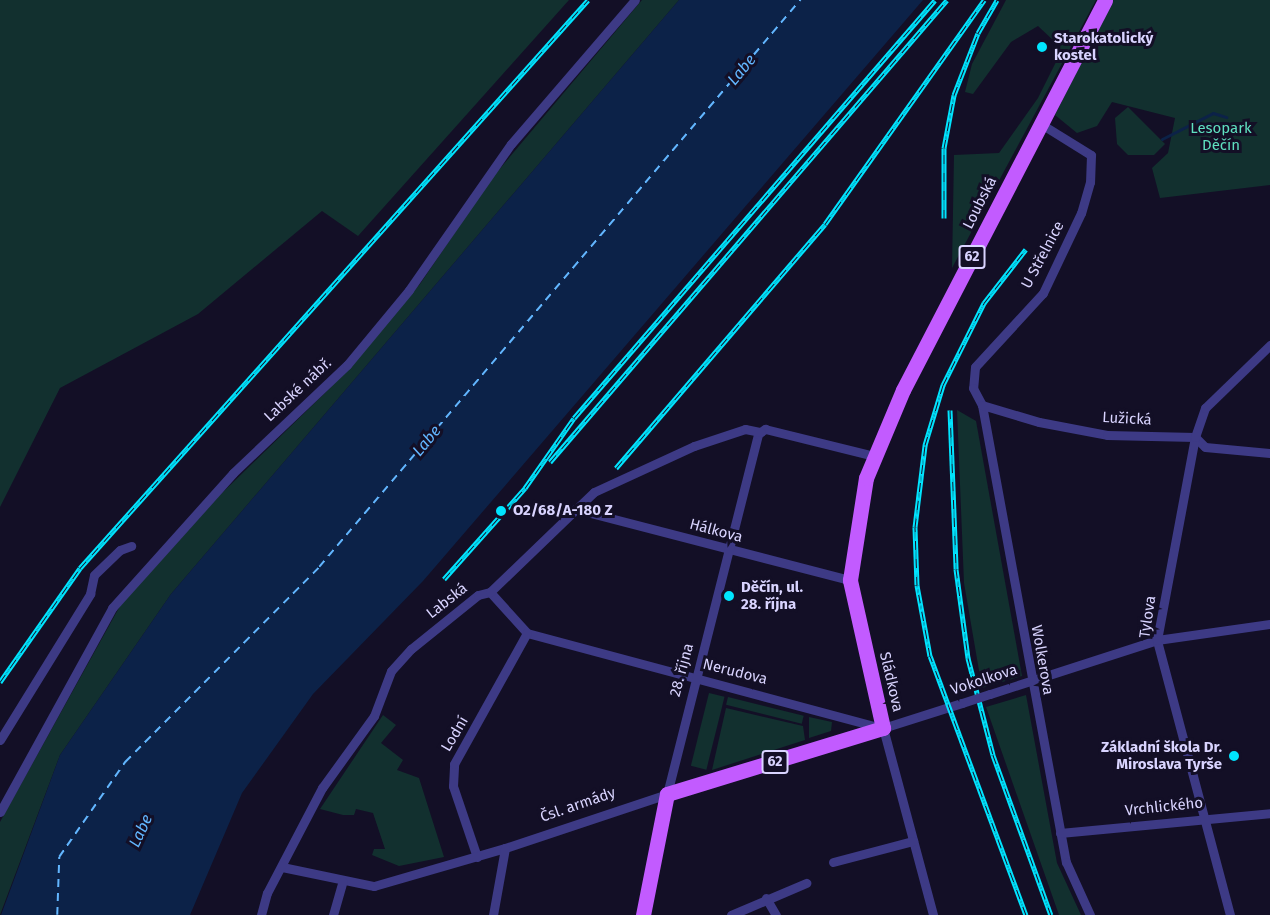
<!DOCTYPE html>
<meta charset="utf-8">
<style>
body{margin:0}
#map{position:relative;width:1270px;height:915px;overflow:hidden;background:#130f26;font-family:"Fira Sans",sans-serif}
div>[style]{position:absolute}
.green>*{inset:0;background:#12302f;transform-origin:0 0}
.water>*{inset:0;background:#0c2248}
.stream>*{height:3px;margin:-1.5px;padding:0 1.5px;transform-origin:1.5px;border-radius:1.5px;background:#0c2248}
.ferry>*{height:1.5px;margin-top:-0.75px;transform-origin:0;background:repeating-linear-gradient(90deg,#62b6ff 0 8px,transparent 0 14px)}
.street>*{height:9px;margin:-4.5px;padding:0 4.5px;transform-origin:4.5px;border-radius:4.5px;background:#3d3a85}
.primary>*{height:15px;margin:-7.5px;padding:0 7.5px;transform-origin:7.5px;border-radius:7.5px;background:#c25bff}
.rail>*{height:5px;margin-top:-2.5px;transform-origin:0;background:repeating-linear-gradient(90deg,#130f26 0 9px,#00e5ff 0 18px);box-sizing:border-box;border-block:2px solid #00e5ff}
.street-bridge>*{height:9px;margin:-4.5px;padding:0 4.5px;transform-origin:4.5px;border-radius:4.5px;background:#3d3a85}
.dots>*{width:16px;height:16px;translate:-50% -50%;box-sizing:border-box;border:3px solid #130f26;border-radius:50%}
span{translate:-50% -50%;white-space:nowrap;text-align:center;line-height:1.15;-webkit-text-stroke:6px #130f26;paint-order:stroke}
.shield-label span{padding:2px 4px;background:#130f26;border:2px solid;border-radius:4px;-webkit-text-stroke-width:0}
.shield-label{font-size:14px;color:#d9d4ff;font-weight:700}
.poi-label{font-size:15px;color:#d9d4ff;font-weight:700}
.left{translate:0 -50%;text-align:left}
.right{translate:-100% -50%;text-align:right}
.park-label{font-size:15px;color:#5fe0c0}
.street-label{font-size:15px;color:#d9d4ff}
.water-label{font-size:16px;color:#62b6ff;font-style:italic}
</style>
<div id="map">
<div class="green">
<div style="clip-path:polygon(0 0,569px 0,358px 236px,322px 211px,198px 314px,60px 388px,0 507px)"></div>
<div style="clip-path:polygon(642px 0,679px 0,171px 594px,60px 755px,0 915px,0 822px,120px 606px,220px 495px,328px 390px,420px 284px,492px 178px)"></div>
<div style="clip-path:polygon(1006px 0,1096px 0,952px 268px,954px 155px,999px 153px,1038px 98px,1057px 60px,1055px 42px,1038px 26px,1011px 42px,973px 94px,965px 92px,972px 64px)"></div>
<div style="clip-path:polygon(1113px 0,1270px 0,1270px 185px,1160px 198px,1152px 168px,1168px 153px,1175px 118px,1112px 102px,1097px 126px,1077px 133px,1055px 115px)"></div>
<div style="clip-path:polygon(1128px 107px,1165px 144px,1154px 155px,1128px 155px,1117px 144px,1115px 118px)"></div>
<div style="clip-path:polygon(957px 410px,976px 421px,1022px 676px,982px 688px,964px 583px)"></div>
<div style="left:709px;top:693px;width:16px;height:75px;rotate:14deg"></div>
<div style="clip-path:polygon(1026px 695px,1057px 863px,1081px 915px,1059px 915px,986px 707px)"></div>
<div style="left:728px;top:697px;width:78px;height:8px;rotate:14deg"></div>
<div style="clip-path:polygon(726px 708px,803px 726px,805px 740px,712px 770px)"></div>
<div style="clip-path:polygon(383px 715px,396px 725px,381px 743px,403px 760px,397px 770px,419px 778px,444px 857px,399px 866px,372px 855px,374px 849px,385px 849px,373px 813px,356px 809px,354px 815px,343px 815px,320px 809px)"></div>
<div style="clip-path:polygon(809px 717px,832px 722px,831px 731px,809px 738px)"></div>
</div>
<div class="water">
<div style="clip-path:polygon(679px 0,923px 0,423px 581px,313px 694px,242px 793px,190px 915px,1px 915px,60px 755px,171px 594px)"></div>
</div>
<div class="stream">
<div style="left:1162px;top:139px;width:57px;rotate:-27deg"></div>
<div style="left:1213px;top:113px;width:14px;rotate:17deg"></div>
</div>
<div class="ferry">
<div style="left:57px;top:915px;width:58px;rotate:-88deg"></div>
<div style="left:59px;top:857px;width:116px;rotate:-55.2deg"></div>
<div style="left:125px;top:762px;width:275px;rotate:-45.1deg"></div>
<div style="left:319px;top:567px;width:744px;rotate:-49.69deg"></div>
</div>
<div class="street">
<div style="left:1041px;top:124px;width:59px;rotate:31.8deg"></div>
<div style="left:1091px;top:155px;width:27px;rotate:92deg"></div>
<div style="left:1090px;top:182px;width:32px;rotate:106deg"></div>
<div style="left:1081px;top:213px;width:89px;rotate:115.4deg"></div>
<div style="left:1043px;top:293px;width:100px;rotate:132.6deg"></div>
<div style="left:975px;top:367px;width:21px;rotate:95deg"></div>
<div style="left:973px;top:388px;width:19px;rotate:62deg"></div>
<div style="left:982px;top:405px;width:465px;rotate:79.6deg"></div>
<div style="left:1066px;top:862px;width:58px;rotate:65.6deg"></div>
<div style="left:982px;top:405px;width:59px;rotate:16.6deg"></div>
<div style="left:1039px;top:422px;width:69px;rotate:10.8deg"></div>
<div style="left:1107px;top:435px;width:88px;rotate:1.3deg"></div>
<div style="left:1195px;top:437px;width:14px;rotate:45deg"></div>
<div style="left:1205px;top:447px;width:65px;rotate:5.3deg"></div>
<div style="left:575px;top:509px;width:284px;rotate:14.5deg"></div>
<div style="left:490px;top:592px;width:55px;rotate:47.9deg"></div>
<div style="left:527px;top:633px;width:367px;rotate:15deg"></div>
<div style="left:990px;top:694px;width:176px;rotate:-17.9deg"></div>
<div style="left:1157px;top:640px;width:114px;rotate:-8.1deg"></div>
<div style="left:883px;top:728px;width:194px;rotate:75deg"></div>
<div style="left:883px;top:728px;width:83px;rotate:-17.6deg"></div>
<div style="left:0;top:740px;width:172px;rotate:-58.3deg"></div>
<div style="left:90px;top:594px;width:19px;rotate:-78deg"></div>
<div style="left:94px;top:575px;width:36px;rotate:-44deg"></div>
<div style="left:120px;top:550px;width:12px;rotate:-20deg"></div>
<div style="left:0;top:812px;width:233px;rotate:-61.2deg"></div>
<div style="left:112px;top:608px;width:181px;rotate:-48.1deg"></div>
<div style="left:233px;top:473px;width:157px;rotate:-43.5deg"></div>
<div style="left:347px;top:365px;width:97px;rotate:-50.4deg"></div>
<div style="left:409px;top:290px;width:178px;rotate:-55.1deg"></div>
<div style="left:511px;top:144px;width:190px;rotate:-49.3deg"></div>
<div style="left:1060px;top:833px;width:211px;rotate:-5.4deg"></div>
<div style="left:477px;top:857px;width:75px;rotate:-108.7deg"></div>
<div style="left:453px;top:786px;width:22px;rotate:-87deg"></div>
<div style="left:454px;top:764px;width:150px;rotate:-60.9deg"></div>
<div style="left:833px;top:862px;width:83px;rotate:-14.7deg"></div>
<div style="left:282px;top:867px;width:94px;rotate:11.7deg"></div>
<div style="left:374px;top:886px;width:136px;rotate:-16.2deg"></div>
<div style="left:505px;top:848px;width:171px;rotate:-18.4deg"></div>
<div style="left:667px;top:794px;width:371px;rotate:-75.8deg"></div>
<div style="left:758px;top:434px;width:9px;rotate:-36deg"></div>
<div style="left:765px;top:429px;width:112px;rotate:13.9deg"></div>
<div style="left:766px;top:898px;width:20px;rotate:60deg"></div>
<div style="left:261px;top:915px;width:23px;rotate:-75deg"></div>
<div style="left:267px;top:893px;width:119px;rotate:-62.4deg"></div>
<div style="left:322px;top:788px;width:89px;rotate:-54.2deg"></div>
<div style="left:374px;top:716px;width:48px;rotate:-69.3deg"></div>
<div style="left:391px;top:671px;width:30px;rotate:-48deg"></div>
<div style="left:411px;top:649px;width:86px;rotate:-38.9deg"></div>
<div style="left:478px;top:595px;width:12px;rotate:-14deg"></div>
<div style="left:490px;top:592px;width:144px;rotate:-43.9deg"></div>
<div style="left:594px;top:492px;width:110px;rotate:-24.7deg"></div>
<div style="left:694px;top:446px;width:54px;rotate:-18.4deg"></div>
<div style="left:745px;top:429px;width:16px;rotate:11deg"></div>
<div style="left:333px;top:915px;width:35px;rotate:-74deg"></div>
<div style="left:493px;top:915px;width:68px;rotate:-79.8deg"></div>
<div style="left:731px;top:915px;width:82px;rotate:-23.1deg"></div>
<div style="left:1230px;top:915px;width:285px;rotate:-104.9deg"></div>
<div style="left:1157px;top:640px;width:207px;rotate:-79.4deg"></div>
<div style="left:1195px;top:437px;width:31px;rotate:-71deg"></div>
<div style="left:1205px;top:408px;width:91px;rotate:-44.1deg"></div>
</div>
<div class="primary">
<div style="left:643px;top:915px;width:123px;rotate:-78.8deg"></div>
<div style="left:667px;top:794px;width:226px;rotate:-17deg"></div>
<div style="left:883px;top:728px;width:152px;rotate:-102.6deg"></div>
<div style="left:850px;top:580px;width:103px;rotate:-81.1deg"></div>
<div style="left:866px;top:478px;width:95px;rotate:-67.2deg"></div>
<div style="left:903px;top:390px;width:439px;rotate:-62.6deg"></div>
</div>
<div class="rail">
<div style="left:944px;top:218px;width:70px;rotate:-90deg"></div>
<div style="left:944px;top:148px;width:54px;rotate:-79.3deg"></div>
<div style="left:954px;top:95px;width:66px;rotate:-68.8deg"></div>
<div style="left:978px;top:33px;width:38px;rotate:-60deg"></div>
<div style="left:950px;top:410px;width:159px;rotate:87.8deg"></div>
<div style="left:956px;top:569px;width:90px;rotate:82.3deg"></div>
<div style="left:968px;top:658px;width:100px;rotate:75.5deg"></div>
<div style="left:993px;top:755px;width:170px;rotate:70.1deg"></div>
<div style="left:550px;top:462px;width:609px;rotate:-49.33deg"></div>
<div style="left:616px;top:468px;width:321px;rotate:-49.4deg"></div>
<div style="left:825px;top:224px;width:275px;rotate:-54.6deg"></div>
<div style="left:444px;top:579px;width:122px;rotate:-48.3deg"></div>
<div style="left:525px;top:488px;width:85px;rotate:-55deg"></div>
<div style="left:574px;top:418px;width:552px;rotate:-49.18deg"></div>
<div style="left:0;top:682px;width:139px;rotate:-54.9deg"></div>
<div style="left:80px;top:568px;width:762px;rotate:-48.19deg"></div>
<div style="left:1026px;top:915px;width:276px;rotate:-110.3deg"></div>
<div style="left:930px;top:656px;width:72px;rotate:-100.4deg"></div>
<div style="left:917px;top:585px;width:58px;rotate:-92deg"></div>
<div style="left:915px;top:527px;width:83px;rotate:-83deg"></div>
<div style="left:925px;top:445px;width:63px;rotate:-73.3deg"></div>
<div style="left:943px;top:385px;width:92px;rotate:-63.4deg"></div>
<div style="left:984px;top:303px;width:68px;rotate:-52.1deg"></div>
</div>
<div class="street-bridge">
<div style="left:962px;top:703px;width:29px;rotate:-18deg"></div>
</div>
<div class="dots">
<div style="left:1042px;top:47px;background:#00e5ff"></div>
<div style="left:501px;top:511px;background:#00e5ff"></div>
<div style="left:729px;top:596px;background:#00e5ff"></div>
<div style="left:1234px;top:756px;background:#00e5ff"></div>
</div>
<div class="shield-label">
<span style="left:972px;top:257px">62</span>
<span style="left:775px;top:762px">62</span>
</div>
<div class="poi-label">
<span class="left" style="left:1054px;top:47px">Starokatolický<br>kostel</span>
<span class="left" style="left:513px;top:511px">O2/68/A-180 Z</span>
<span class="left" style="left:741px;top:596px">Děčín, ul.<br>28. října</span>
<span class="right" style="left:1222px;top:756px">Základní škola Dr.<br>Miroslava Tyrše</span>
</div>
<div class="park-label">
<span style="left:1221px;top:137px">Lesopark<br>Děčín</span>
</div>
<div class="street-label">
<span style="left:980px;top:203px;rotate:-63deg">Loubská</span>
<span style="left:1043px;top:255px;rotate:-62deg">U Střelnice</span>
<span style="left:298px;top:390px;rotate:-43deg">Labské nábř.</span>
<span style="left:1127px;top:419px;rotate:3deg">Lužická</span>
<span style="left:716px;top:531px;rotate:15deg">Hálkova</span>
<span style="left:447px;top:601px;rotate:-38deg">Labská</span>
<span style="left:1148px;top:617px;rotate:-82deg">Tylova</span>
<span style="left:1042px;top:660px;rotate:80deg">Wolkerova</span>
<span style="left:682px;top:670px;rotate:-75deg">28. října</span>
<span style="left:735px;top:672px;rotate:14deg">Nerudova</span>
<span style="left:984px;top:680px;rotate:-18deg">Vokolkova</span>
<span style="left:891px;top:682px;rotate:77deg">Sládkova</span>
<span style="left:455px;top:734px;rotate:-59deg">Lodní</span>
<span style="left:578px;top:805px;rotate:-19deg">Čsl. armády</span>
<span style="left:1164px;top:807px;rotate:-6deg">Vrchlického</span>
</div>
<div class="water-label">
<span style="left:742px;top:70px;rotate:-50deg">Labe</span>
<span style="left:427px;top:441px;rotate:-50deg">Labe</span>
<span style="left:141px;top:831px;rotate:-65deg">Labe</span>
</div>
</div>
